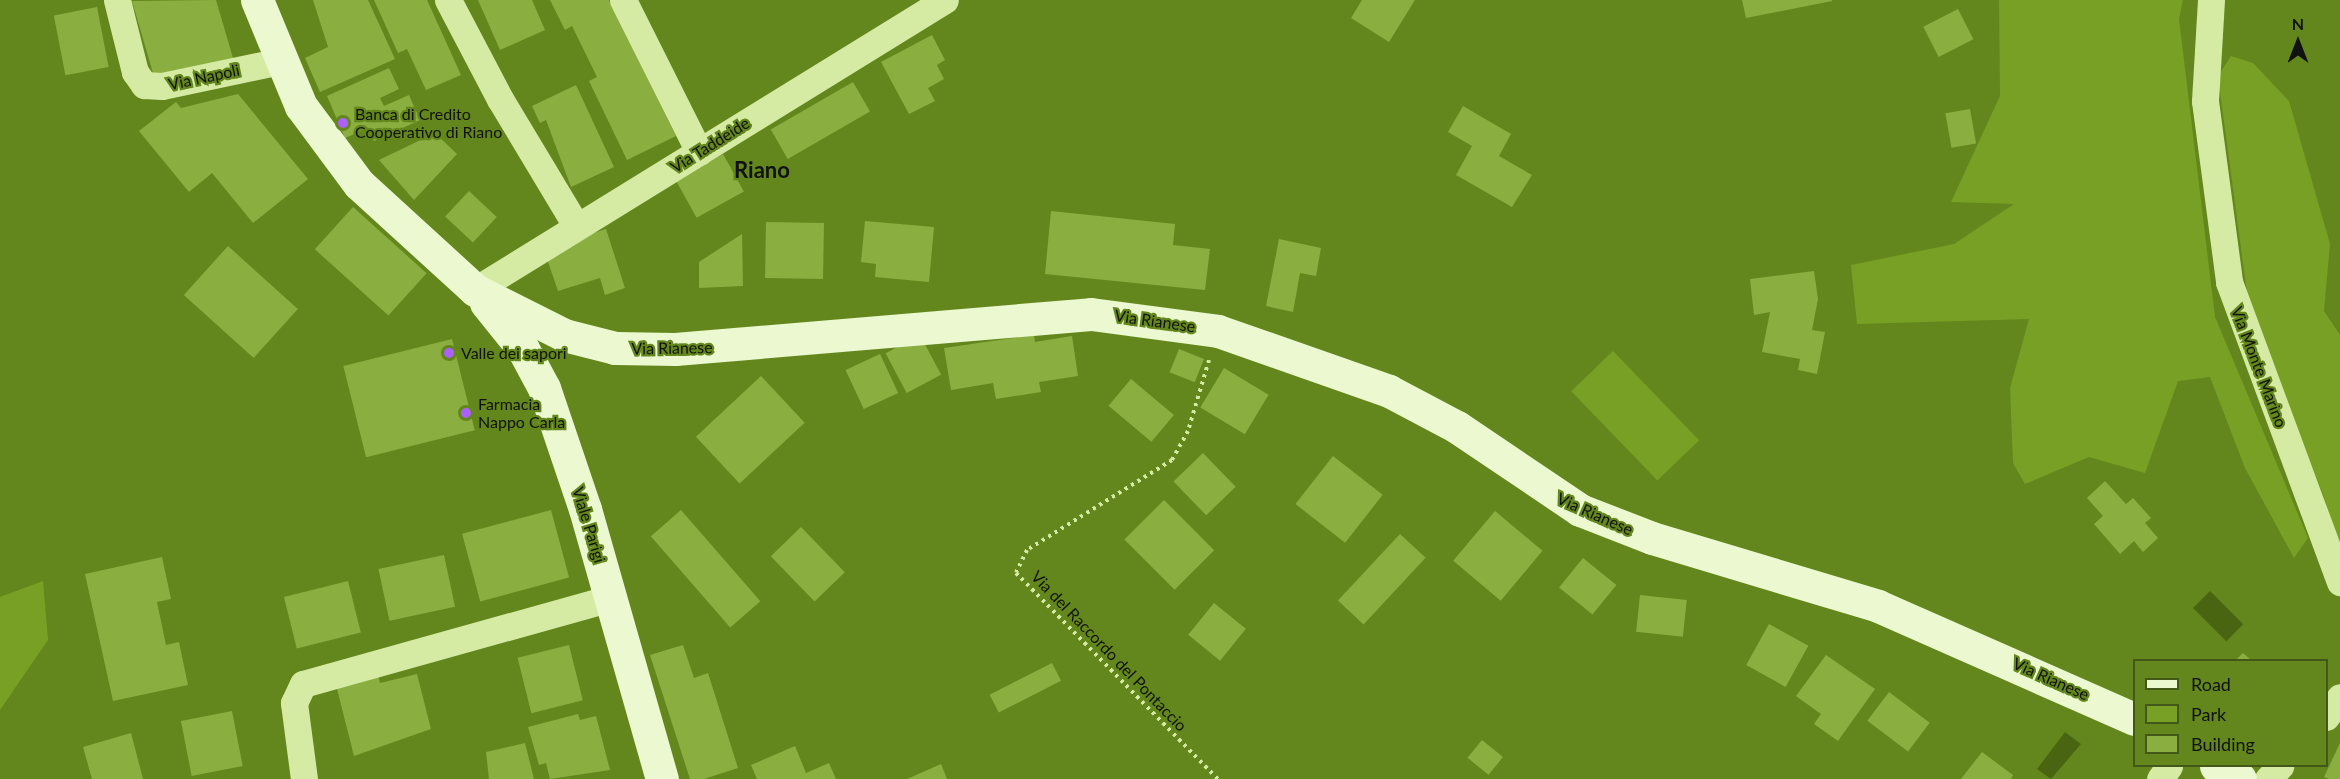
<!DOCTYPE html>
<style>
body{margin:0}
#map{position:relative;width:2340px;height:779px;overflow:hidden;background:#63871c;font-family:Lato,sans-serif}
div>[style]{position:absolute}
.green>*{inset:0;background:#78a025;transform-origin:0 0}
.water>*{inset:0;background:#496512;transform-origin:0 0}
.building>*{inset:0;background:#8aae40;transform-origin:0 0}
.path>*{height:4px;margin-top:-2px;transform-origin:0;background:repeating-linear-gradient(90deg,#d5eba4 0 3px,transparent 0 7.5px)}
.street>*{height:27px;margin:-13.5px;padding:0 13.5px;transform-origin:13.5px;border-radius:13.5px;background:#d5eba4}
.secondary>*{height:33px;margin:-16.5px;padding:0 16.5px;transform-origin:16.5px;border-radius:16.5px;background:#ebf8d0}
.dots>*{width:16px;height:16px;translate:-50% -50%;box-sizing:border-box;border:3px solid #63871c;border-radius:50%}
span{translate:-50% -50%;white-space:nowrap;text-align:center;line-height:1.15;-webkit-text-stroke:4.5px #63871c;paint-order:stroke}
.street-label{font-size:16px;color:#111}
.poi-label{font-size:16px;color:#111}
.left{translate:0 -50%;text-align:left}
.district-label{font-size:22px;color:#111;font-weight:700}
.legend{position:absolute;left:2133px;top:659px;width:195px;height:108px;box-sizing:border-box;background:#63871c;border:2px solid #425818;margin:0;padding:8px 10px;list-style:none;font-size:18px;color:#111}
.legend li{display:flex;align-items:center;gap:12px;height:30px}
.legend b{width:30px;border:2px solid #425818}
.north{position:absolute;left:2268px;top:12px;width:60px;height:60px;-webkit-text-stroke:4px #63871c;paint-order:stroke;rotate:0deg;font-size:16px;font-weight:700;line-height:24px;text-align:center;color:#111}
.north::after{content:'';display:block;margin:auto;width:21px;height:27px;background:#111;clip-path:polygon(50% 0,100% 100%,50% 72%,0 100%)}
</style>
<div id="map">
<div class="green">
<div style="clip-path:polygon(1999px 0,2183px 0,2179px 19px,2215px 317px,2308px 538px,2294px 558px,2245px 468px,2210px 377px,2178px 381px,2145px 473px,2089px 457px,2025px 484px,2013px 463px,2010px 388px,2029px 319px,1857px 324px,1851px 265px,1954px 244px,2014px 204px,1951px 202px,2000px 96px)"></div>
<div style="clip-path:polygon(2231px 56px,2253px 63px,2289px 101px,2330px 244px,2324px 311px,2340px 335px,2340px 554px,2324px 497px,2249px 308px,2218px 76px)"></div>
<div style="left:1613px;top:351px;width:124px;height:58px;rotate:46deg"></div>
<div style="clip-path:polygon(43px 581px,48px 640px,0 710px,0 597px)"></div>
</div>
<div class="water">
<div style="left:2210px;top:591px;width:47px;height:24px;rotate:45deg"></div>
<div style="clip-path:polygon(2065px 732px,2081px 744px,2051px 779px,2037px 769px)"></div>
</div>
<div class="building">
<div style="clip-path:polygon(216px 0,233px 58px,155px 80px,132px 1px)"></div>
<div style="clip-path:polygon(313px 0,368px 0,395px 59px,320px 92px,305px 58px,328px 47px)"></div>
<div style="clip-path:polygon(374px 0,427px 0,461px 75px,426px 90px,407px 49px,398px 53px)"></div>
<div style="clip-path:polygon(478px 0,532px 0,545px 30px,500px 50px)"></div>
<div style="clip-path:polygon(550px 0,609px 0,676px 136px,627px 160px,589px 81px,597px 77px,572px 26px,565px 30px)"></div>
<div style="clip-path:polygon(1362px 0,1415px 0,1389px 42px,1351px 18px)"></div>
<div style="clip-path:polygon(1742px 0,1832px 0,1832px 1px,1746px 18px)"></div>
<div style="left:97px;top:7px;width:61px;height:44px;rotate:79deg"></div>
<div style="left:1958px;top:9px;width:34px;height:39px;rotate:63deg"></div>
<div style="clip-path:polygon(932px 35px,945px 60px,937px 65px,944px 79px,928px 88px,935px 101px,909px 114px,881px 62px)"></div>
<div style="clip-path:polygon(389px 68px,399px 89px,380px 98px,384px 106px,409px 95px,420px 120px,374px 141px,368px 128px,345px 138px,327px 96px)"></div>
<div style="left:853px;top:82px;width:34px;height:95px;rotate:60deg"></div>
<div style="clip-path:polygon(576px 85px,614px 167px,571px 187px,546px 120px,540px 123px,532px 106px)"></div>
<div style="clip-path:polygon(238px 94px,308px 179px,253px 223px,212px 173px,189px 192px,139px 131px,176px 102px,181px 108px)"></div>
<div style="clip-path:polygon(1463px 106px,1511px 134px,1499px 156px,1532px 175px,1512px 207px,1456px 175px,1472px 146px,1448px 132px)"></div>
<div style="left:1970px;top:109px;width:35px;height:25px;rotate:80deg"></div>
<div style="clip-path:polygon(435px 133px,457px 154px,414px 200px,379px 160px)"></div>
<div style="left:723px;top:154px;width:43px;height:54px;rotate:61deg"></div>
<div style="left:469px;top:191px;width:38px;height:35px;rotate:43deg"></div>
<div style="left:353px;top:207px;width:99px;height:57px;rotate:42deg"></div>
<div style="clip-path:polygon(1051px 211px,1175px 224px,1173px 245px,1210px 249px,1205px 290px,1045px 274px)"></div>
<div style="clip-path:polygon(865px 221px,934px 227px,929px 282px,875px 277px,876px 264px,861px 262px)"></div>
<div style="left:766px;top:222px;width:58px;height:56px;rotate:1deg"></div>
<div style="clip-path:polygon(606px 229px,625px 288px,605px 295px,600px 278px,558px 291px,547px 259px,561px 254px,558px 244px)"></div>
<div style="clip-path:polygon(742px 234px,743px 286px,699px 288px,699px 262px)"></div>
<div style="clip-path:polygon(1279px 239px,1321px 248px,1316px 276px,1300px 273px,1293px 312px,1266px 306px)"></div>
<div style="left:228px;top:246px;width:94px;height:66px;rotate:42deg"></div>
<div style="clip-path:polygon(1814px 271px,1818px 299px,1812px 330px,1825px 332px,1817px 374px,1798px 370px,1800px 359px,1762px 352px,1770px 312px,1754px 315px,1750px 279px)"></div>
<div style="left:920px;top:335px;width:45px;height:39px;rotate:62deg"></div>
<div style="clip-path:polygon(1034px 335px,1035px 342px,1072px 336px,1078px 376px,1039px 382px,1041px 392px,996px 399px,993px 383px,951px 390px,944px 348px)"></div>
<div style="left:452px;top:339px;width:94px;height:112px;rotate:76deg"></div>
<div style="left:1179px;top:349px;width:27px;height:25px;rotate:22deg"></div>
<div style="left:880px;top:354px;width:43px;height:38px;rotate:65deg"></div>
<div style="left:1224px;top:368px;width:52px;height:46px;rotate:31deg"></div>
<div style="left:761px;top:376px;width:64px;height:89px;rotate:47deg"></div>
<div style="left:1131px;top:379px;width:56px;height:35px;rotate:40deg"></div>
<div style="left:1203px;top:453px;width:47px;height:41px;rotate:46deg"></div>
<div style="left:1333px;top:456px;width:63px;height:61px;rotate:38deg"></div>
<div style="clip-path:polygon(2105px 481px,2126px 504px,2133px 498px,2151px 518px,2145px 523px,2158px 538px,2143px 552px,2134px 541px,2120px 554px,2094px 524px,2103px 516px,2087px 498px)"></div>
<div style="left:1164px;top:500px;width:71px;height:56px;rotate:45deg"></div>
<div style="left:551px;top:510px;width:70px;height:92px;rotate:75deg"></div>
<div style="left:681px;top:510px;width:121px;height:40px;rotate:49deg"></div>
<div style="left:1495px;top:511px;width:62px;height:65px;rotate:40deg"></div>
<div style="left:801px;top:527px;width:63px;height:42px;rotate:46deg"></div>
<div style="left:1400px;top:534px;width:35px;height:91px;rotate:43deg"></div>
<div style="left:444px;top:555px;width:53px;height:67px;rotate:78deg"></div>
<div style="clip-path:polygon(162px 557px,171px 599px,157px 602px,166px 645px,179px 642px,188px 685px,113px 701px,85px 574px)"></div>
<div style="left:1583px;top:558px;width:43px;height:38px;rotate:39deg"></div>
<div style="left:348px;top:581px;width:53px;height:66px;rotate:76deg"></div>
<div style="left:1640px;top:595px;width:47px;height:37px;rotate:6deg"></div>
<div style="left:1214px;top:603px;width:41px;height:41px;rotate:39deg"></div>
<div style="left:1769px;top:624px;width:45px;height:47px;rotate:29deg"></div>
<div style="left:569px;top:645px;width:57px;height:53px;rotate:76deg"></div>
<div style="clip-path:polygon(683px 645px,694px 678px,708px 673px,738px 768px,704px 779px,690px 779px,650px 655px)"></div>
<div style="clip-path:polygon(2243px 653px,2251px 660px,2236px 660px)"></div>
<div style="clip-path:polygon(1826px 655px,1875px 689px,1838px 741px,1814px 724px,1821px 714px,1796px 696px)"></div>
<div style="left:1052px;top:663px;width:20px;height:70px;rotate:63deg"></div>
<div style="clip-path:polygon(377px 670px,380px 683px,417px 674px,431px 729px,354px 756px,335px 681px)"></div>
<div style="left:1889px;top:692px;width:51px;height:36px;rotate:37deg"></div>
<div style="left:232px;top:711px;width:56px;height:52px;rotate:79deg"></div>
<div style="clip-path:polygon(578px 714px,580px 720px,596px 716px,610px 770px,550px 779px,546px 763px,539px 765px,528px 727px)"></div>
<div style="clip-path:polygon(131px 733px,143px 779px,92px 779px,83px 747px)"></div>
<div style="left:1482px;top:740px;width:27px;height:23px;rotate:39deg"></div>
<div style="clip-path:polygon(525px 743px,534px 779px,489px 779px,486px 752px)"></div>
<div style="clip-path:polygon(2340px 743px,2340px 779px,2329px 779px,2324px 777px)"></div>
<div style="clip-path:polygon(795px 746px,806px 773px,829px 763px,836px 779px,757px 779px,751px 765px)"></div>
<div style="clip-path:polygon(1982px 752px,2013px 775px,2011px 779px,1961px 779px)"></div>
<div style="clip-path:polygon(941px 764px,947px 779px,907px 779px)"></div>
</div>
<div class="path">
<div style="left:1209px;top:360px;width:74px;rotate:106.5deg"></div>
<div style="left:1188px;top:431px;width:33px;rotate:119deg"></div>
<div style="left:1172px;top:460px;width:171px;rotate:148.2deg"></div>
<div style="left:1027px;top:550px;width:25px;rotate:116deg"></div>
<div style="left:1016px;top:573px;width:289px;rotate:45.6deg"></div>
</div>
<div class="street">
<div style="left:117px;top:0;width:74px;rotate:76deg"></div>
<div style="left:135px;top:72px;width:16px;rotate:55deg"></div>
<div style="left:144px;top:85px;width:18px;rotate:3deg"></div>
<div style="left:162px;top:86px;width:122px;rotate:-11.9deg"></div>
<div style="left:448px;top:0;width:112px;rotate:62.3deg"></div>
<div style="left:500px;top:99px;width:149px;rotate:59deg"></div>
<div style="left:623px;top:0;width:170px;rotate:63.4deg"></div>
<div style="left:2211px;top:0;width:101px;rotate:93.4deg"></div>
<div style="left:2205px;top:101px;width:183px;rotate:82.4deg"></div>
<div style="left:2229px;top:282px;width:320px;rotate:69.7deg"></div>
<div style="left:475px;top:290px;width:552px;rotate:-31.68deg"></div>
<div style="left:2326px;top:717px;width:24px;rotate:-55deg"></div>
<div style="left:304px;top:779px;width:77px;rotate:-97.5deg"></div>
<div style="left:294px;top:703px;width:21px;rotate:-65deg"></div>
<div style="left:303px;top:684px;width:319px;rotate:-15.6deg"></div>
<div style="left:2160px;top:779px;width:16px;rotate:-55deg"></div>
<div style="left:2268px;top:779px;width:18px;rotate:-47deg"></div>
</div>
<div class="secondary">
<div style="left:257px;top:0;width:115px;rotate:67.5deg"></div>
<div style="left:301px;top:106px;width:97px;rotate:53.4deg"></div>
<div style="left:359px;top:184px;width:157px;rotate:42.4deg"></div>
<div style="left:475px;top:290px;width:100px;rotate:26.8deg"></div>
<div style="left:564px;top:335px;width:53px;rotate:14.3deg"></div>
<div style="left:615px;top:348px;width:60px;rotate:1deg"></div>
<div style="left:675px;top:349px;width:417px;rotate:-4.8deg"></div>
<div style="left:1091px;top:314px;width:128px;rotate:7.6deg"></div>
<div style="left:1218px;top:331px;width:181px;rotate:19.3deg"></div>
<div style="left:1389px;top:391px;width:77px;rotate:27.9deg"></div>
<div style="left:1457px;top:427px;width:148px;rotate:34deg"></div>
<div style="left:1580px;top:510px;width:77px;rotate:21.3deg"></div>
<div style="left:1652px;top:538px;width:236px;rotate:16.7deg"></div>
<div style="left:1878px;top:606px;width:280px;rotate:23.8deg"></div>
<div style="left:486px;top:303px;width:59px;rotate:51.2deg"></div>
<div style="left:523px;top:349px;width:44px;rotate:61.7deg"></div>
<div style="left:544px;top:388px;width:128px;rotate:71.3deg"></div>
<div style="left:585px;top:509px;width:281px;rotate:74.1deg"></div>
<div style="left:2216px;top:766px;width:27px;rotate:28deg"></div>
</div>
<div class="dots">
<div style="left:343px;top:123px;background:#ac61fc"></div>
<div style="left:449px;top:353px;background:#ac61fc"></div>
<div style="left:466px;top:413px;background:#ac61fc"></div>
</div>
<div class="street-label">
<span style="left:204px;top:77px;rotate:-12deg">Via Napoli</span>
<span style="left:710px;top:145px;rotate:-32deg">Via Taddeide</span>
<span style="left:1155px;top:321px;rotate:8deg">Via Rianese</span>
<span style="left:672px;top:348px;rotate:-1deg">Via Rianese</span>
<span style="left:2259px;top:367px;rotate:69deg">Via Monte Marino</span>
<span style="left:1595px;top:514px;rotate:24deg">Via Rianese</span>
<span style="left:589px;top:525px;rotate:73deg">Viale Parigi</span>
<span style="left:1109px;top:651px;rotate:46deg">Via del Raccordo del Pontaccio</span>
<span style="left:2051px;top:679px;rotate:24deg">Via Rianese</span>
</div>
<div class="poi-label">
<span class="left" style="left:355px;top:123px">Banca di Credito<br>Cooperativo di Riano</span>
<span class="left" style="left:461px;top:353px">Valle dei sapori</span>
<span class="left" style="left:478px;top:413px">Farmacia<br>Nappo Carla</span>
</div>
<div class="district-label">
<span style="left:762px;top:170px">Riano</span>
</div>
<ul class="legend">
<li><b style="height:8px;background:#ebf8d0"></b>Road</li>
<li><b style="height:16px;background:#78a025"></b>Park</li>
<li><b style="height:16px;background:#8aae40"></b>Building</li>
</ul>
<div class="north">N</div>
</div>
